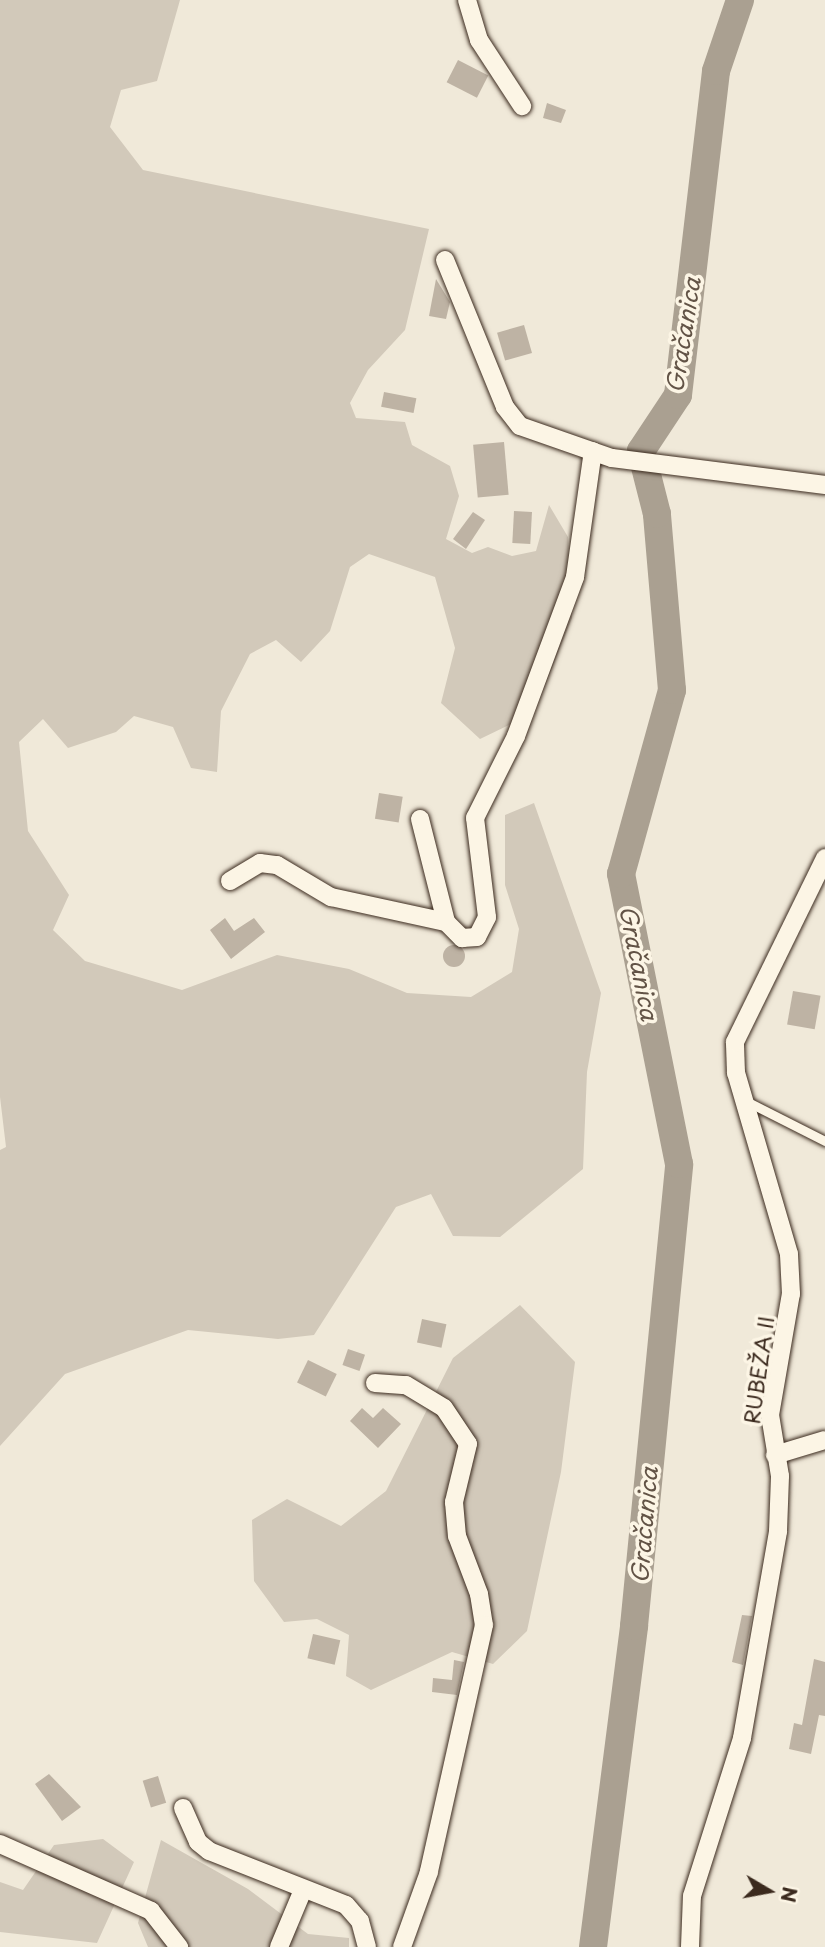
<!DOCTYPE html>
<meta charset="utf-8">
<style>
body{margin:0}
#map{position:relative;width:825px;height:1947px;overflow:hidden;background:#f0e9d9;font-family:"Playpen Sans",sans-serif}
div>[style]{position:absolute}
.green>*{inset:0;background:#d2c9ba}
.river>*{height:28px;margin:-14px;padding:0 14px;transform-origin:14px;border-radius:14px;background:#aaa091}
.building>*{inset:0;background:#beb3a4;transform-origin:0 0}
.round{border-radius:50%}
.roads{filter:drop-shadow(0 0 2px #3b2a1e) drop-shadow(0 0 2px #3b2a1e)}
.lane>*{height:9px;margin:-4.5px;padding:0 4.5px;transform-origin:4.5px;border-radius:4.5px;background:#fcf5e5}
.street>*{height:18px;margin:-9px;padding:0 9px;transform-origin:9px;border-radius:9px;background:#fcf5e5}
span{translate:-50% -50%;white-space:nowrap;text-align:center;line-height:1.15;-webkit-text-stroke:7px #fcf5e5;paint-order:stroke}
.street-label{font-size:21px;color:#3b2a1e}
.water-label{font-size:23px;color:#625346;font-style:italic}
.north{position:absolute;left:734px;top:1856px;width:70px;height:70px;-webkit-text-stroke:5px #fcf5e5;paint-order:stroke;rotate:100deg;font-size:19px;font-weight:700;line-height:28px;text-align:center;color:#3b2a1e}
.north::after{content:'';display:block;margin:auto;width:24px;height:32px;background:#3b2a1e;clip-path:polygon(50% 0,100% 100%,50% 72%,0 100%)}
</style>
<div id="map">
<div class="green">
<div style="clip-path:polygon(0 0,180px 0,157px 81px,121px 90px,110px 127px,143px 170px,429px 229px,405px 330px,368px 370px,350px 403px,356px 418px,405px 422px,412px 445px,450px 466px,459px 496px,446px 539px,472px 553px,488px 547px,512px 556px,536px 551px,549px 505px,568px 537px,572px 618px,534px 713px,480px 739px,441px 703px,455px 648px,435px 577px,369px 554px,350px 567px,330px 631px,301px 662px,276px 640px,250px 654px,221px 711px,217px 772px,191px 768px,173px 727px,134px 716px,116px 732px,68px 748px,43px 719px,19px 742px,28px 831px,69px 895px,53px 930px,85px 961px,182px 990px,277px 955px,349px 969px,407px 993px,471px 997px,512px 972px,519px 929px,505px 885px,505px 815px,534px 803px,601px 993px,587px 1072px,583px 1169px,500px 1237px,453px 1236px,431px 1194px,396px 1207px,314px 1335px,278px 1339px,188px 1330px,65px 1374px,0 1446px,0 1150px,6px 1147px,0 1097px)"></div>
<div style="clip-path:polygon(520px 1305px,575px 1362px,561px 1472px,527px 1631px,493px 1664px,452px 1652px,371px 1690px,346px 1676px,349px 1635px,317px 1619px,284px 1622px,254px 1581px,252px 1520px,287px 1499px,341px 1526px,386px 1491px,453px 1358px)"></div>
<div style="clip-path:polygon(103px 1839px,134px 1862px,97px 1943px,0 1932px,0 1882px,23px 1890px,54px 1845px)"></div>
<div style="clip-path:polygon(161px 1840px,248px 1889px,308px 1934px,349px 1938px,349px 1947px,148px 1947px,138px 1923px)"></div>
</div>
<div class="river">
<div style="left:593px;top:1947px;width:324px;rotate:-82.7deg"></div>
<div style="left:634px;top:1626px;width:464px;rotate:-84.4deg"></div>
<div style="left:679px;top:1164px;width:296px;rotate:-101.3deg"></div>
<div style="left:621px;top:874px;width:191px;rotate:-74.5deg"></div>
<div style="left:672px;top:690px;width:177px;rotate:-94.9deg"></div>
<div style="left:657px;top:514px;width:65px;rotate:-104.3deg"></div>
<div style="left:641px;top:451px;width:67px;rotate:-56.5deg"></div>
<div style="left:678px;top:395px;width:326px;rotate:-83.3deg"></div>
<div style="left:716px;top:71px;width:75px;rotate:-71.3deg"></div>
</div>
<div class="building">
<div style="left:458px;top:60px;width:34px;height:25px;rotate:27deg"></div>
<div style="clip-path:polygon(547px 103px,566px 110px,561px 123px,543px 118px)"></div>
<div style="clip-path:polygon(436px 279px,450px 302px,446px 319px,429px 316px)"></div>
<div style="left:524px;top:325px;width:29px;height:28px;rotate:74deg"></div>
<div style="left:384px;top:392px;width:33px;height:15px;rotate:11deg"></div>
<div style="left:504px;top:442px;width:53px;height:31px;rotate:85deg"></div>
<div style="left:514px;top:511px;width:18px;height:32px;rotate:3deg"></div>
<div style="clip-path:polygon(473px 512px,485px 520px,466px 549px,453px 539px)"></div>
<div style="left:379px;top:793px;width:24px;height:26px;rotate:9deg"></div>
<div style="clip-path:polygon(225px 918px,234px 931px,254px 918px,265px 932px,231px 959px,210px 930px)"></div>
<div class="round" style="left:443px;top:945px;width:22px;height:22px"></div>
<div style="left:793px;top:991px;width:28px;height:34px;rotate:10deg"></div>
<div style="left:422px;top:1319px;width:25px;height:24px;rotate:12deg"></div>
<div style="left:348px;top:1349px;width:18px;height:17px;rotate:19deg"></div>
<div style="left:308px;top:1360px;width:32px;height:25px;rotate:26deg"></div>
<div style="clip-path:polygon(362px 1408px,373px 1418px,383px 1408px,401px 1424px,378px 1448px,350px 1421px)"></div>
<div style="clip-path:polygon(742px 1615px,752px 1616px,743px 1665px,732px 1662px)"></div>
<div style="left:313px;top:1634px;width:28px;height:25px;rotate:13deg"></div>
<div style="clip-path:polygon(814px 1659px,825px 1662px,825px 1716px,819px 1715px,811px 1754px,789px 1749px,794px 1723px,802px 1725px)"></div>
<div style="clip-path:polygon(454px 1660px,464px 1662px,457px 1695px,432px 1692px,433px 1678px,452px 1680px)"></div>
<div style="clip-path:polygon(49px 1774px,81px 1807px,62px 1821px,35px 1784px)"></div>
<div style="left:158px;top:1776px;width:28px;height:16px;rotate:73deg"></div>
</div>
<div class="roads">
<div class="lane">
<div style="left:746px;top:1101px;width:89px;rotate:26.9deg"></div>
</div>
<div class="street">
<div style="left:467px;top:0;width:42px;rotate:73.3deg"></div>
<div style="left:479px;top:40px;width:79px;rotate:56.9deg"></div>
<div style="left:445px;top:260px;width:159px;rotate:67.8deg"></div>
<div style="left:505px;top:407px;width:24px;rotate:52deg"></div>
<div style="left:520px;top:426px;width:97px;rotate:19.2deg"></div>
<div style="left:612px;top:458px;width:215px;rotate:7.2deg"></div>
<div style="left:420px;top:819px;width:106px;rotate:75.8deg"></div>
<div style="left:446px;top:922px;width:23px;rotate:45deg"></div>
<div style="left:462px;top:938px;width:15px;rotate:-4deg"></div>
<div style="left:477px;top:937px;width:22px;rotate:-63deg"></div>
<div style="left:487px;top:917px;width:100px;rotate:-96.9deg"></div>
<div style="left:475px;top:818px;width:92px;rotate:-63.4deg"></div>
<div style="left:516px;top:736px;width:170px;rotate:-69.6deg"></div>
<div style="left:575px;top:577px;width:127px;rotate:-81.9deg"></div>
<div style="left:230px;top:881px;width:35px;rotate:-31deg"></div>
<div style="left:260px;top:863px;width:17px;rotate:7deg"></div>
<div style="left:277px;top:865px;width:63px;rotate:30.7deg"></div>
<div style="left:331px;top:897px;width:118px;rotate:12.3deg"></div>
<div style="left:375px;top:1383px;width:31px;rotate:4deg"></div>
<div style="left:406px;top:1385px;width:44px;rotate:31.2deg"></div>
<div style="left:444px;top:1408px;width:43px;rotate:56.3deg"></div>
<div style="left:468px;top:1444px;width:60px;rotate:103.6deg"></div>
<div style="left:454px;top:1502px;width:34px;rotate:85deg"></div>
<div style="left:457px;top:1536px;width:62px;rotate:69.2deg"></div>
<div style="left:479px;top:1594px;width:31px;rotate:81deg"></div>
<div style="left:484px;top:1625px;width:253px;rotate:102.6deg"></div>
<div style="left:429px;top:1872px;width:80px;rotate:109.8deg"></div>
<div style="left:775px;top:1455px;width:52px;rotate:-16.7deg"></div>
<div style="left:183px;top:1808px;width:37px;rotate:66deg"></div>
<div style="left:198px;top:1842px;width:14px;rotate:39deg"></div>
<div style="left:209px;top:1851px;width:147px;rotate:21.5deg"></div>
<div style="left:346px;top:1905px;width:21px;rotate:49deg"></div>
<div style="left:360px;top:1921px;width:27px;rotate:75deg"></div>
<div style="left:0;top:1844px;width:165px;rotate:23.9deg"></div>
<div style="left:151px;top:1911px;width:46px;rotate:52.1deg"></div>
<div style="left:279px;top:1947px;width:62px;rotate:-67.2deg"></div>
<div style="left:690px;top:1947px;width:51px;rotate:-87.8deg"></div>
<div style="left:692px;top:1896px;width:166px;rotate:-72.4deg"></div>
<div style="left:742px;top:1738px;width:210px;rotate:-80.1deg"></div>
<div style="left:778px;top:1531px;width:55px;rotate:-87.9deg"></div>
<div style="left:780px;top:1476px;width:62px;rotate:-99.3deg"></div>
<div style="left:770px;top:1415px;width:123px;rotate:-80.2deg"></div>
<div style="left:791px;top:1294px;width:40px;rotate:-92.9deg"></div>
<div style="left:789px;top:1254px;width:189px;rotate:-106.3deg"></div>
<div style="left:736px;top:1073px;width:31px;rotate:-92deg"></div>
<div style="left:735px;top:1042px;width:205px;rotate:-63.9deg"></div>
</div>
</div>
<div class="street-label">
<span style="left:758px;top:1370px;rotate:-82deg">RUBEŽA II</span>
</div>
<div class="water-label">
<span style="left:683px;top:335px;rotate:-81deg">Gračanica</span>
<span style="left:639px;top:963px;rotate:79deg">Gračanica</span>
<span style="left:644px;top:1525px;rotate:-85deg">Gračanica</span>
</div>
<div class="north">N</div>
</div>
